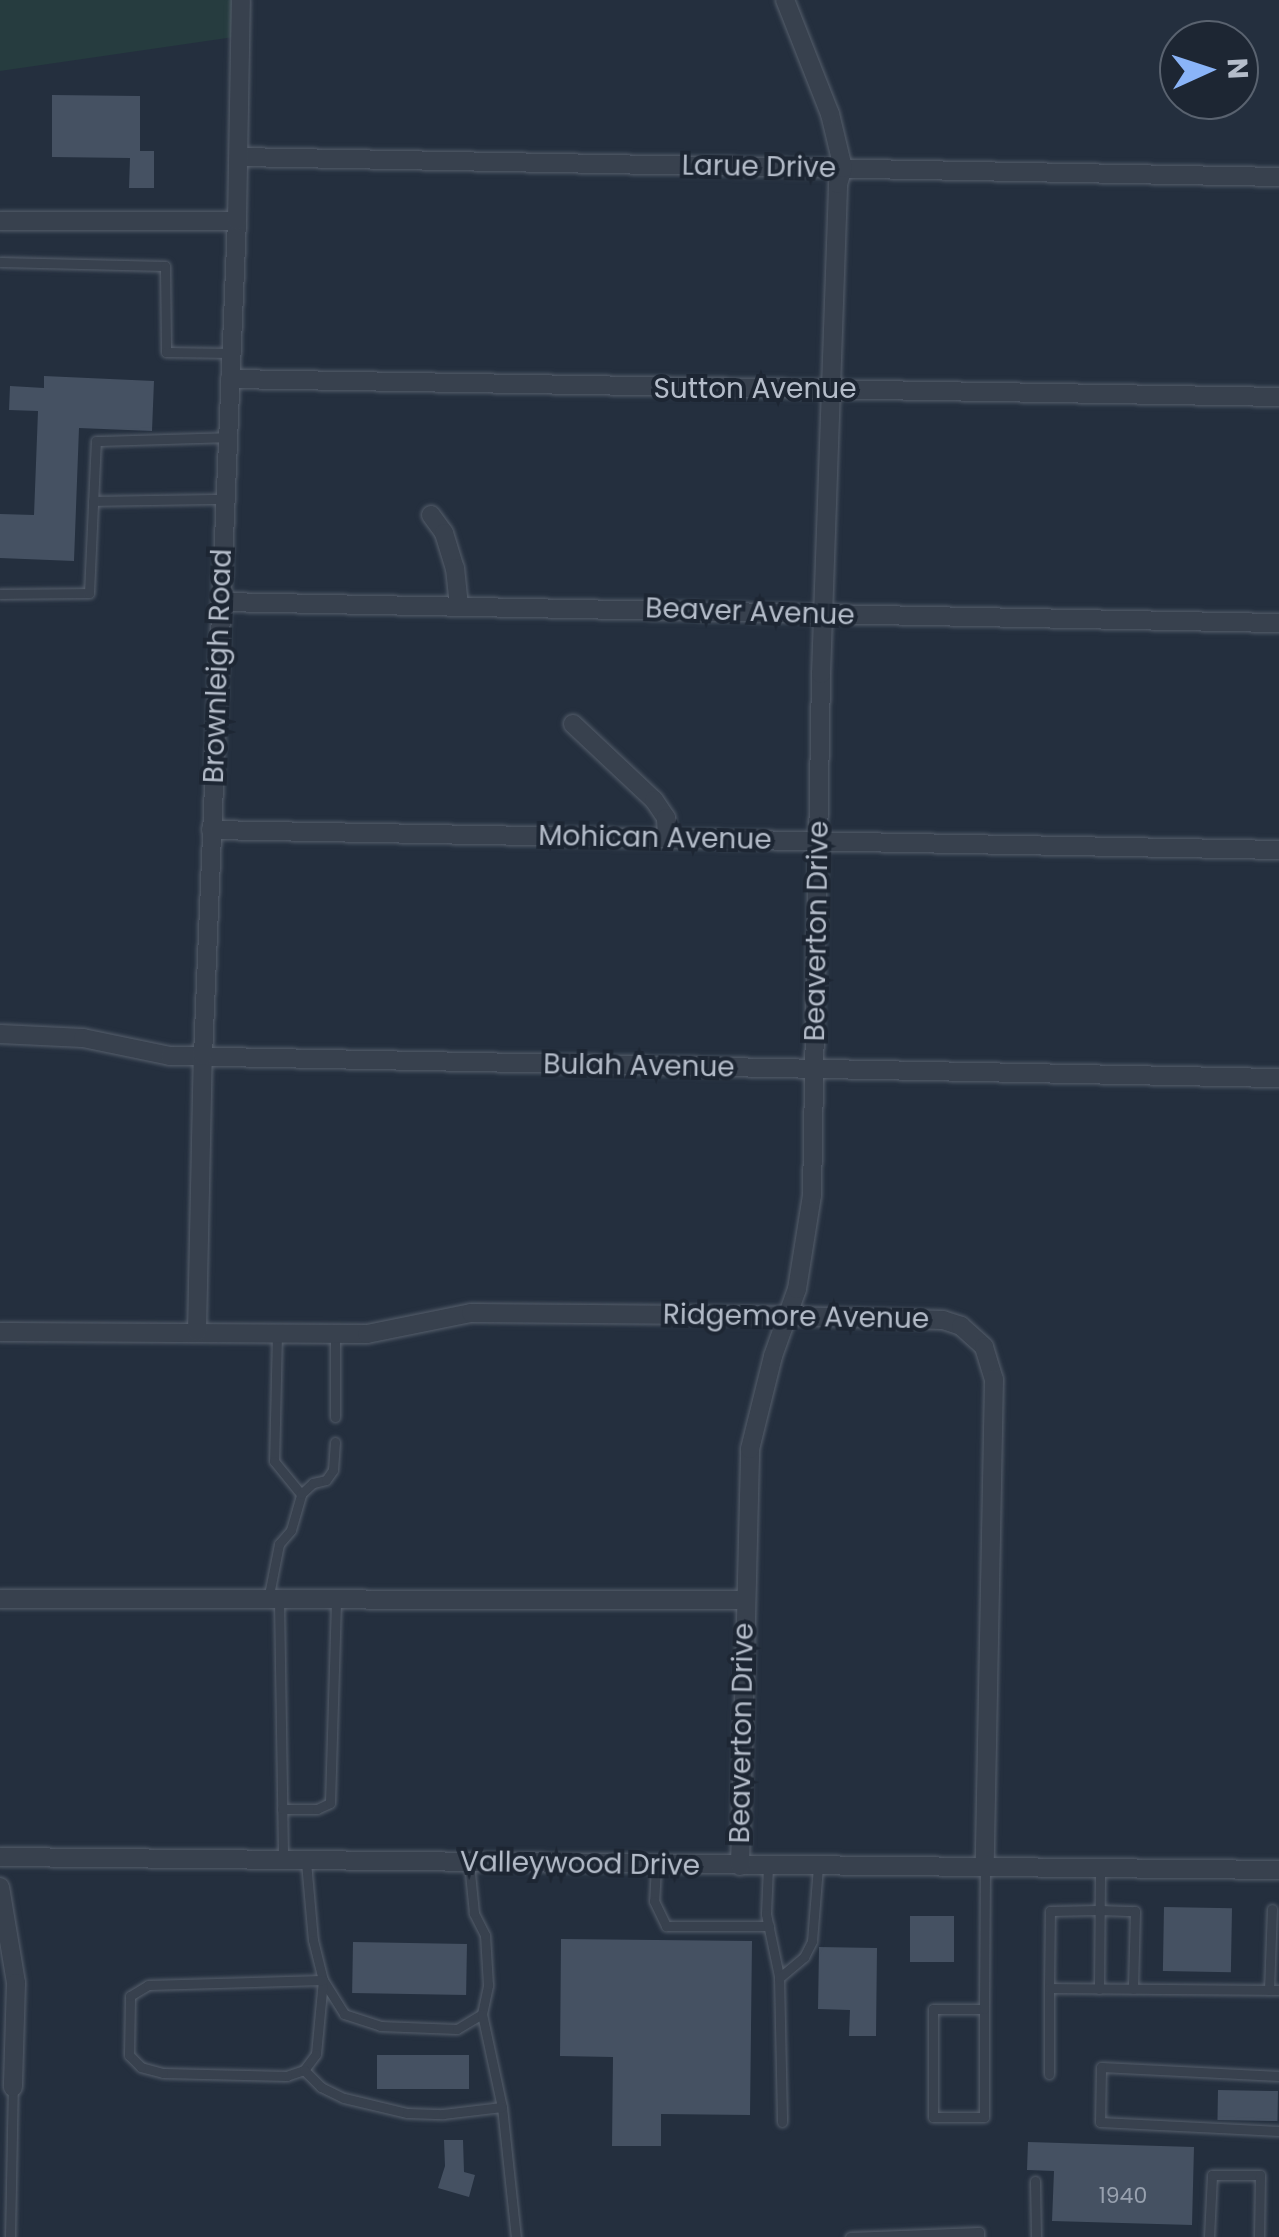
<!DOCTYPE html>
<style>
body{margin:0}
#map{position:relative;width:1279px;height:2237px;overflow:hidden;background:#242f3e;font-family:Poppins,sans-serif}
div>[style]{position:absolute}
.green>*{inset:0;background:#263c3f}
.building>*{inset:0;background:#455162;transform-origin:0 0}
.roads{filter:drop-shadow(0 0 2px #565f6c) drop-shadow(0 0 2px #565f6c)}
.service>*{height:9px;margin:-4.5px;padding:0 4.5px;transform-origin:4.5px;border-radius:4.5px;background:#38414e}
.minor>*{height:18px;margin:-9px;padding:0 9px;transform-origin:9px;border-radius:9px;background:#38414e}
span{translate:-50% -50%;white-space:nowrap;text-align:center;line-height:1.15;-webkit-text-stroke:8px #1d2633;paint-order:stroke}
.number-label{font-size:22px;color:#98a1af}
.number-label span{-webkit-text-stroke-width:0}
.street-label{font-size:28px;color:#b4bcc9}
.north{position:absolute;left:1159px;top:20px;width:100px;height:100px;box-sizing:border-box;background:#1d2633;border:2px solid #59626f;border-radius:50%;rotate:87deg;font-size:28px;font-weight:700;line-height:40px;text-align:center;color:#b4bcc9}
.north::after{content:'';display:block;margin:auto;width:35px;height:45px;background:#8ab4f8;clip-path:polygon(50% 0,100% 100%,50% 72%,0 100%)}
</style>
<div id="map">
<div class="green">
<div style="clip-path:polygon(0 0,232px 0,234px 37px,0 71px)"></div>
</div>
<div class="building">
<div style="clip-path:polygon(52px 95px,140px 96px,140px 151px,154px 151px,154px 188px,129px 188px,130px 158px,52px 157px)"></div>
<div style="clip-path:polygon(44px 376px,154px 381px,152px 431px,79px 428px,74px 561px,0 558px,0 514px,34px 515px,38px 411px,9px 410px,10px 386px,44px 388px)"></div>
<div style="left:1164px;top:1907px;width:68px;height:64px;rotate:1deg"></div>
<div style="left:910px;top:1916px;width:44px;height:46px"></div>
<div style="clip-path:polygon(561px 1939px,752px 1941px,750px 2115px,661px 2114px,661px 2146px,612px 2146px,613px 2057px,560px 2056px)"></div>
<div style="left:353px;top:1942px;width:114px;height:51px;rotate:1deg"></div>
<div style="clip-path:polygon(819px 1947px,877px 1948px,876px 2036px,849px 2036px,850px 2010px,818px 2009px)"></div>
<div style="left:377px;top:2055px;width:92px;height:34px"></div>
<div style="left:1218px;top:2090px;width:60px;height:30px;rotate:1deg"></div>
<div style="clip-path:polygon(444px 2140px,463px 2140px,464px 2172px,475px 2175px,469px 2197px,438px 2188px,445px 2166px)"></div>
<div style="clip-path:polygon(1028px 2142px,1194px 2147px,1192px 2225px,1052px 2221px,1054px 2171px,1027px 2170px)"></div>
</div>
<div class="roads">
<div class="service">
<div style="left:0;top:262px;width:165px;rotate:1.4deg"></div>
<div style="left:165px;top:266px;width:86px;rotate:89.3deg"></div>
<div style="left:166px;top:352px;width:66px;rotate:0.9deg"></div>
<div style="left:93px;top:501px;width:132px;rotate:-0.9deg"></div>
<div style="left:0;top:594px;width:89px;rotate:-0.6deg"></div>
<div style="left:89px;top:593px;width:152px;rotate:-87.4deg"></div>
<div style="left:96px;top:441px;width:132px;rotate:-1.7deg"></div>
<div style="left:277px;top:1333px;width:128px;rotate:91.3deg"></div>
<div style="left:274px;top:1461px;width:43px;rotate:50.7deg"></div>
<div style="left:335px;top:1417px;width:82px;rotate:-90deg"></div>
<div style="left:268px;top:1600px;width:57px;rotate:-78.9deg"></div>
<div style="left:279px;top:1544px;width:18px;rotate:-49deg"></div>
<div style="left:291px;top:1530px;width:37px;rotate:-74deg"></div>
<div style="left:301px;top:1494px;width:16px;rotate:-43deg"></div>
<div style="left:313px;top:1483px;width:13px;rotate:-13deg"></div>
<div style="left:326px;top:1480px;width:12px;rotate:-55deg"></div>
<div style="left:333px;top:1470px;width:28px;rotate:-86deg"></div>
<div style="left:279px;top:1600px;width:259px;rotate:89.1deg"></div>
<div style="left:282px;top:1809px;width:35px"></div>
<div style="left:317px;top:1809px;width:14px;rotate:-25deg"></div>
<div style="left:330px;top:1803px;width:203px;rotate:-88.3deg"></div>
<div style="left:306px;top:1862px;width:78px;rotate:84.9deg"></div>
<div style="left:313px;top:1940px;width:41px;rotate:76deg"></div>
<div style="left:323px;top:1980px;width:40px;rotate:58deg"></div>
<div style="left:344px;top:2014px;width:38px;rotate:18deg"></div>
<div style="left:380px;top:2026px;width:77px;rotate:2.2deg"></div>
<div style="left:457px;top:2029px;width:29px;rotate:-31deg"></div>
<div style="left:482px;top:2014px;width:30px;rotate:-78deg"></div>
<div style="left:488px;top:1985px;width:50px;rotate:-93.4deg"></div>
<div style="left:485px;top:1935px;width:25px;rotate:-117deg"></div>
<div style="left:474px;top:1913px;width:50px;rotate:-95.7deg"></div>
<div style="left:656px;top:1866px;width:35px;rotate:93deg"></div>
<div style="left:654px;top:1901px;width:28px;rotate:64deg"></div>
<div style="left:666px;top:1926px;width:103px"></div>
<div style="left:768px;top:1866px;width:48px;rotate:92.4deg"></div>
<div style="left:766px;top:1914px;width:63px;rotate:78.2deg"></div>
<div style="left:779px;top:1976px;width:146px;rotate:88.8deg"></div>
<div style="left:779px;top:1978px;width:33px;rotate:-40deg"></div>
<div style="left:804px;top:1957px;width:18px;rotate:-63deg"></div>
<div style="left:812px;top:1941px;width:74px;rotate:-85.4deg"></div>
<div style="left:323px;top:1980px;width:74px;rotate:95.4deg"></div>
<div style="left:316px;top:2054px;width:20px;rotate:127deg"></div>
<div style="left:304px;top:2070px;width:18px;rotate:161deg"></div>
<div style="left:287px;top:2076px;width:124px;rotate:-178.6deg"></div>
<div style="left:163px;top:2073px;width:23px;rotate:-165deg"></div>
<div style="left:141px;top:2067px;width:17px;rotate:-135deg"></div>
<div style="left:129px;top:2055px;width:59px;rotate:-89deg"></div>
<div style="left:130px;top:1996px;width:21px;rotate:-31deg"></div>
<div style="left:148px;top:1985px;width:175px;rotate:-1.6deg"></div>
<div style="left:1049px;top:1988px;width:77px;rotate:-89.3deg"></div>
<div style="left:1050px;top:1911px;width:49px;rotate:-1.2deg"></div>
<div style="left:1099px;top:1910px;width:36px;rotate:2deg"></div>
<div style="left:1135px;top:1911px;width:78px;rotate:91.5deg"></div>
<div style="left:1099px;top:1989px;width:118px;rotate:-89.5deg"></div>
<div style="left:1269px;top:1990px;width:81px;rotate:-87.9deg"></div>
<div style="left:984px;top:2009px;width:51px;rotate:180deg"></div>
<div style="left:933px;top:2009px;width:108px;rotate:90deg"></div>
<div style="left:933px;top:2117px;width:51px"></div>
<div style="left:984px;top:2117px;width:108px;rotate:-90deg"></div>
<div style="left:984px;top:2009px;width:141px;rotate:-89.6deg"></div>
<div style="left:482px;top:2014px;width:95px;rotate:77.9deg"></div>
<div style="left:502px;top:2107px;width:131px;rotate:83.9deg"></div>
<div style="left:304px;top:2070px;width:24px;rotate:45deg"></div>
<div style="left:321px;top:2087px;width:25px;rotate:26deg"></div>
<div style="left:344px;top:2098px;width:65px;rotate:13.4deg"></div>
<div style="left:407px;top:2113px;width:36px;rotate:2deg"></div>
<div style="left:443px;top:2114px;width:59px;rotate:-6.8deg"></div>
<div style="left:1049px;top:2074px;width:86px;rotate:-90deg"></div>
<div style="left:1049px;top:1988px;width:230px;rotate:0.5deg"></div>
<div style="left:1279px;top:2076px;width:178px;rotate:-177.1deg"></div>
<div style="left:1101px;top:2067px;width:55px;rotate:91deg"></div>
<div style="left:1100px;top:2122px;width:179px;rotate:2.9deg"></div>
<div style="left:1035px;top:2181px;width:56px;rotate:89deg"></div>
<div style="left:10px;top:2237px;width:150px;rotate:-88.9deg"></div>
<div style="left:850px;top:2237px;width:129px;rotate:-2.2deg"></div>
<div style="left:979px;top:2232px;width:5px;rotate:90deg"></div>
<div style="left:1209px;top:2237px;width:62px;rotate:-87.2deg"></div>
<div style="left:1212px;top:2175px;width:48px"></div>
<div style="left:1260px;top:2175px;width:62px;rotate:90.9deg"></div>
</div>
<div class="minor">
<div style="left:239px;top:157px;width:1040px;rotate:1.1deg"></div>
<div style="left:0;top:221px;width:237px"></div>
<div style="left:230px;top:379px;width:1049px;rotate:0.98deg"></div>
<div style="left:431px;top:515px;width:22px;rotate:54deg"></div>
<div style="left:444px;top:533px;width:37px;rotate:73deg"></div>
<div style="left:455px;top:568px;width:37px;rotate:84deg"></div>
<div style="left:221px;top:602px;width:1058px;rotate:1.14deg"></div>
<div style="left:573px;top:724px;width:111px;rotate:43.2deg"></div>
<div style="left:654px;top:800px;width:22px;rotate:56deg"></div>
<div style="left:666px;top:818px;width:20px;rotate:87deg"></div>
<div style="left:211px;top:830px;width:1068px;rotate:1.07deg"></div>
<div style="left:0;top:1034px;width:83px;rotate:2.8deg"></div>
<div style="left:83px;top:1038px;width:89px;rotate:11.7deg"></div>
<div style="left:170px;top:1056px;width:1109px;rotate:1.14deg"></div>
<div style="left:0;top:1332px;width:367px;rotate:0.3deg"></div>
<div style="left:367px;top:1334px;width:106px;rotate:-11.4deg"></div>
<div style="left:471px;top:1313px;width:318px;rotate:0.5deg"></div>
<div style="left:789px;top:1316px;width:154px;rotate:1.5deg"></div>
<div style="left:943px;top:1320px;width:19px;rotate:18deg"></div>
<div style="left:961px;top:1326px;width:31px;rotate:42deg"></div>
<div style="left:984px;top:1347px;width:34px;rotate:73deg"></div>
<div style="left:994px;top:1379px;width:489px;rotate:91.1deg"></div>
<div style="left:197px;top:1332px;width:276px;rotate:-88.8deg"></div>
<div style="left:203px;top:1056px;width:836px;rotate:-87.67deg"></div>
<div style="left:237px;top:221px;width:221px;rotate:-89deg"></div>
<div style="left:0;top:1599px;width:745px;rotate:0.08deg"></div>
<div style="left:0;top:1857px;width:1279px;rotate:0.58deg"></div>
<div style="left:740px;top:1866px;width:417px;rotate:-88.6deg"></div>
<div style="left:750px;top:1449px;width:96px;rotate:-76.1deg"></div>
<div style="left:773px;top:1356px;width:71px;rotate:-70.3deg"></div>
<div style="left:797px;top:1289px;width:95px;rotate:-80.9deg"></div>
<div style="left:812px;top:1195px;width:521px;rotate:-89.01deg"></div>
<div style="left:821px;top:674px;width:490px;rotate:-88deg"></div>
<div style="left:838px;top:184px;width:17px;rotate:-73deg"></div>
<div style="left:843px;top:168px;width:56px;rotate:-103.5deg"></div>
<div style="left:830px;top:114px;width:123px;rotate:-111.5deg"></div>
<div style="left:0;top:1887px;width:97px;rotate:80.5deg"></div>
<div style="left:16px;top:1983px;width:104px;rotate:91.7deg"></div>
</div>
</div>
<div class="number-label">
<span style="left:1123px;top:2196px">1940</span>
</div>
<div class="street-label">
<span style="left:759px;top:167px;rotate:1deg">Larue Drive</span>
<span style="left:755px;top:389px">Sutton Avenue</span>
<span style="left:750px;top:612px;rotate:2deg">Beaver Avenue</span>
<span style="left:218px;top:666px;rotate:-88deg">Brownleigh Road</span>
<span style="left:655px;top:838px;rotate:1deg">Mohican Avenue</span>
<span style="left:817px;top:931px;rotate:-89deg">Beaverton Drive</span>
<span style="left:639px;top:1066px;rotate:1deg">Bulah Avenue</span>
<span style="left:796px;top:1317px;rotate:1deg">Ridgemore Avenue</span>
<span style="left:742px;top:1733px;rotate:-89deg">Beaverton Drive</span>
<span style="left:580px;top:1864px;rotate:1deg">Valleywood Drive</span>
</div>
<div class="north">N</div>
</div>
